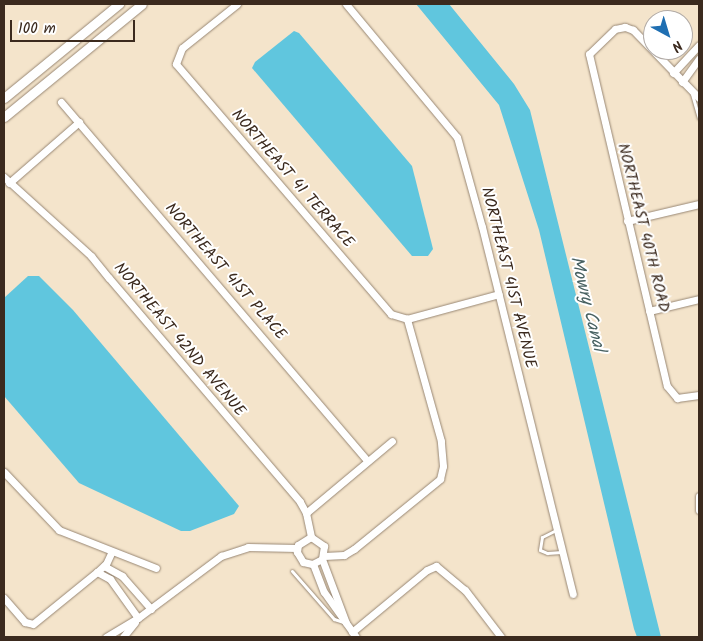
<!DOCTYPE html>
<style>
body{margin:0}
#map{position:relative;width:703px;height:641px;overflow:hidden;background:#f4e4cb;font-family:Kalam,sans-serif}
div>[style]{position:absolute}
.water>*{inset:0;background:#60c6de}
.roads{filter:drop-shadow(0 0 1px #988774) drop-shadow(0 0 1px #988774)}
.service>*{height:3px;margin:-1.5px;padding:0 1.5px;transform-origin:1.5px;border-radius:1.5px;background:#fff}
.minor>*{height:7px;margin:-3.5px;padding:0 3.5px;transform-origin:3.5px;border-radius:3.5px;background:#fff}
.secondary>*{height:9px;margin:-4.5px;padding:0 4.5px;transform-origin:4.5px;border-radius:4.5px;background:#fff}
span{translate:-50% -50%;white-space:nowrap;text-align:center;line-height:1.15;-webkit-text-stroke:4px #fff;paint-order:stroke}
.street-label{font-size:16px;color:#3b2a1e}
.water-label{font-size:18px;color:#486161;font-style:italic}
.frame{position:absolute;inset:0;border:5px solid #3b2a1e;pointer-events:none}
.north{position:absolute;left:643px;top:10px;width:50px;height:50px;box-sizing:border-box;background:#fff;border:1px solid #b1aaa5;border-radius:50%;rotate:141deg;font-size:14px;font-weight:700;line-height:20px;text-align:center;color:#3b2a1e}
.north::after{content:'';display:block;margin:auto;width:18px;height:22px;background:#1f6fb2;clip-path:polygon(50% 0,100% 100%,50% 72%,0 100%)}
.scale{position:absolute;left:10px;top:20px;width:125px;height:22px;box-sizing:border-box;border:2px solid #3b2a1e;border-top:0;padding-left:6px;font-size:15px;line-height:18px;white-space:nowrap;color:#3b2a1e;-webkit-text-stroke:4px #fff;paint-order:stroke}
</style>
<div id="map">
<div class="water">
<div style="clip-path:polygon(416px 4px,449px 4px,514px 84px,530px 110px,661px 637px,637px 637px,634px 629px,539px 230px,499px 105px)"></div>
<div style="clip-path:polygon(294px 31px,299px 33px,412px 166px,433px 249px,428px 256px,412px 256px,252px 68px,255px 62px)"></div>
<div style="clip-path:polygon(28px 276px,39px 276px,73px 310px,239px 506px,234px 514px,190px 531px,181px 531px,79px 483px,4px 396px,4px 298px)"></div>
</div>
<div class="roads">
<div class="service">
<div style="left:692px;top:94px;width:25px;rotate:74deg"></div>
<div style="left:556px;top:530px;width:16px;rotate:153deg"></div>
<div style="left:542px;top:537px;width:13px;rotate:99deg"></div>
<div style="left:540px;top:550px;width:8px;rotate:23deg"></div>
<div style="left:547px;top:553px;width:15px;rotate:-4deg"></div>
<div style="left:292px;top:571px;width:64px;rotate:48.8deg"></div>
<div style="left:334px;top:619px;width:9px;rotate:18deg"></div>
</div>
<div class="minor">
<div style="left:237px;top:4px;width:70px;rotate:141.3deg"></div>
<div style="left:182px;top:48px;width:17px;rotate:111deg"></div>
<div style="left:176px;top:64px;width:330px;rotate:49.3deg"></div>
<div style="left:391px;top:314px;width:17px;rotate:17deg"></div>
<div style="left:407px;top:319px;width:95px;rotate:-15.2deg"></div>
<div style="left:346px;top:4px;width:173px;rotate:50.2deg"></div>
<div style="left:457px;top:137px;width:93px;rotate:74.5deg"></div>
<div style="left:482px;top:227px;width:378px;rotate:76.1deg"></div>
<div style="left:673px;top:73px;width:38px;rotate:-47deg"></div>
<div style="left:682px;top:82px;width:29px;rotate:-54deg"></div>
<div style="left:699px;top:98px;width:95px;rotate:-134.1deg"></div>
<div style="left:633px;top:30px;width:9px;rotate:-159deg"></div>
<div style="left:625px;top:27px;width:10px;rotate:169deg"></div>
<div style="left:615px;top:29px;width:36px;rotate:136deg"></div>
<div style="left:589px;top:54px;width:341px;rotate:76.8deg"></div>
<div style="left:667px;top:386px;width:16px;rotate:50deg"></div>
<div style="left:677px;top:398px;width:22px;rotate:-8deg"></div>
<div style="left:61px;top:102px;width:472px;rotate:49.5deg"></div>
<div style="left:4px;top:177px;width:118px;rotate:42.2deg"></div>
<div style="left:91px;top:256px;width:28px;rotate:51deg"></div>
<div style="left:109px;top:278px;width:294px;rotate:49.5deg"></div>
<div style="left:300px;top:502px;width:13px;rotate:61deg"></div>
<div style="left:306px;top:513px;width:25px;rotate:78deg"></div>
<div style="left:9px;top:183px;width:93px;rotate:-41.1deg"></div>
<div style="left:627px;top:221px;width:74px;rotate:-13.3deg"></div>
<div style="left:649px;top:311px;width:51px;rotate:-13.5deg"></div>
<div style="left:4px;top:472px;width:80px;rotate:46.5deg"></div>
<div style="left:59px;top:530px;width:104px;rotate:21.4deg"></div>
<div style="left:699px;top:496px;width:14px;rotate:90deg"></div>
<div style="left:306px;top:513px;width:112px;rotate:-39.9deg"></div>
<div style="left:324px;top:556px;width:20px;rotate:-3deg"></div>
<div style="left:344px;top:555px;width:12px;rotate:-31deg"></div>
<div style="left:354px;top:549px;width:111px;rotate:-39.1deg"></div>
<div style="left:440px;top:479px;width:13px;rotate:-77deg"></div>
<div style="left:443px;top:466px;width:25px;rotate:-95deg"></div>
<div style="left:441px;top:441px;width:127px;rotate:-105.6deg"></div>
<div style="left:322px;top:559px;width:11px;rotate:153deg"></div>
<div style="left:312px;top:564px;width:9px;rotate:-167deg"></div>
<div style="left:303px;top:562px;width:12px;rotate:-121deg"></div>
<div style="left:297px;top:552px;width:7px;rotate:-82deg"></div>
<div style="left:298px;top:545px;width:15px;rotate:-32deg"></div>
<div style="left:311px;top:537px;width:16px;rotate:35deg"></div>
<div style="left:324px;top:546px;width:13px;rotate:99deg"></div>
<div style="left:322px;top:559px;width:68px;rotate:69.4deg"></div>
<div style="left:313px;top:564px;width:30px;rotate:69deg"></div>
<div style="left:324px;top:592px;width:55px;rotate:54.6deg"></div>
<div style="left:104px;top:566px;width:21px;rotate:29deg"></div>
<div style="left:122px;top:576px;width:44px;rotate:48.7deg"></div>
<div style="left:97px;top:572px;width:15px;rotate:28deg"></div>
<div style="left:110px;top:579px;width:48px;rotate:54.3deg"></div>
<div style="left:4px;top:598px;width:32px;rotate:49deg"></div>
<div style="left:25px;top:622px;width:8px;rotate:14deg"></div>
<div style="left:33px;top:624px;width:82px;rotate:-39.1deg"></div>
<div style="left:97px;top:572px;width:12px;rotate:-42deg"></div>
<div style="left:106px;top:564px;width:14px;rotate:-65deg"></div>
<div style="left:352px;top:632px;width:97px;rotate:-39.6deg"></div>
<div style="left:427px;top:570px;width:10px;rotate:-24deg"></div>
<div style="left:436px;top:566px;width:38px;rotate:40deg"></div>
<div style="left:465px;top:590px;width:59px;rotate:52.5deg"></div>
<div style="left:106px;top:637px;width:37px;rotate:-31deg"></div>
<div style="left:138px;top:618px;width:104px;rotate:-36.8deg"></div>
<div style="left:221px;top:556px;width:28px;rotate:-18deg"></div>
<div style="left:248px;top:547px;width:49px;rotate:1.2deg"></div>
<div style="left:123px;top:637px;width:19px;rotate:-51deg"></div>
</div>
<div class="secondary">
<div style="left:4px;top:98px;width:149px;rotate:-39.3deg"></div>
<div style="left:4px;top:117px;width:178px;rotate:-39.3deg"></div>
</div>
</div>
<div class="street-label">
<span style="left:292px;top:179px;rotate:49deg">NORTHEAST 41 TERRACE</span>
<span style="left:643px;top:228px;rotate:76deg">NORTHEAST 40TH ROAD</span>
<span style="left:225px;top:272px;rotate:49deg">NORTHEAST 41ST PLACE</span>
<span style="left:508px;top:278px;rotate:76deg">NORTHEAST 41ST AVENUE</span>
<span style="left:179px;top:340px;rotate:50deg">NORTHEAST 42ND AVENUE</span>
</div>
<div class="water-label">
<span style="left:586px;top:304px;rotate:76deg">Mowry Canal</span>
</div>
<div class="frame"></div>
<div class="north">N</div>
<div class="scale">100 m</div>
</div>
